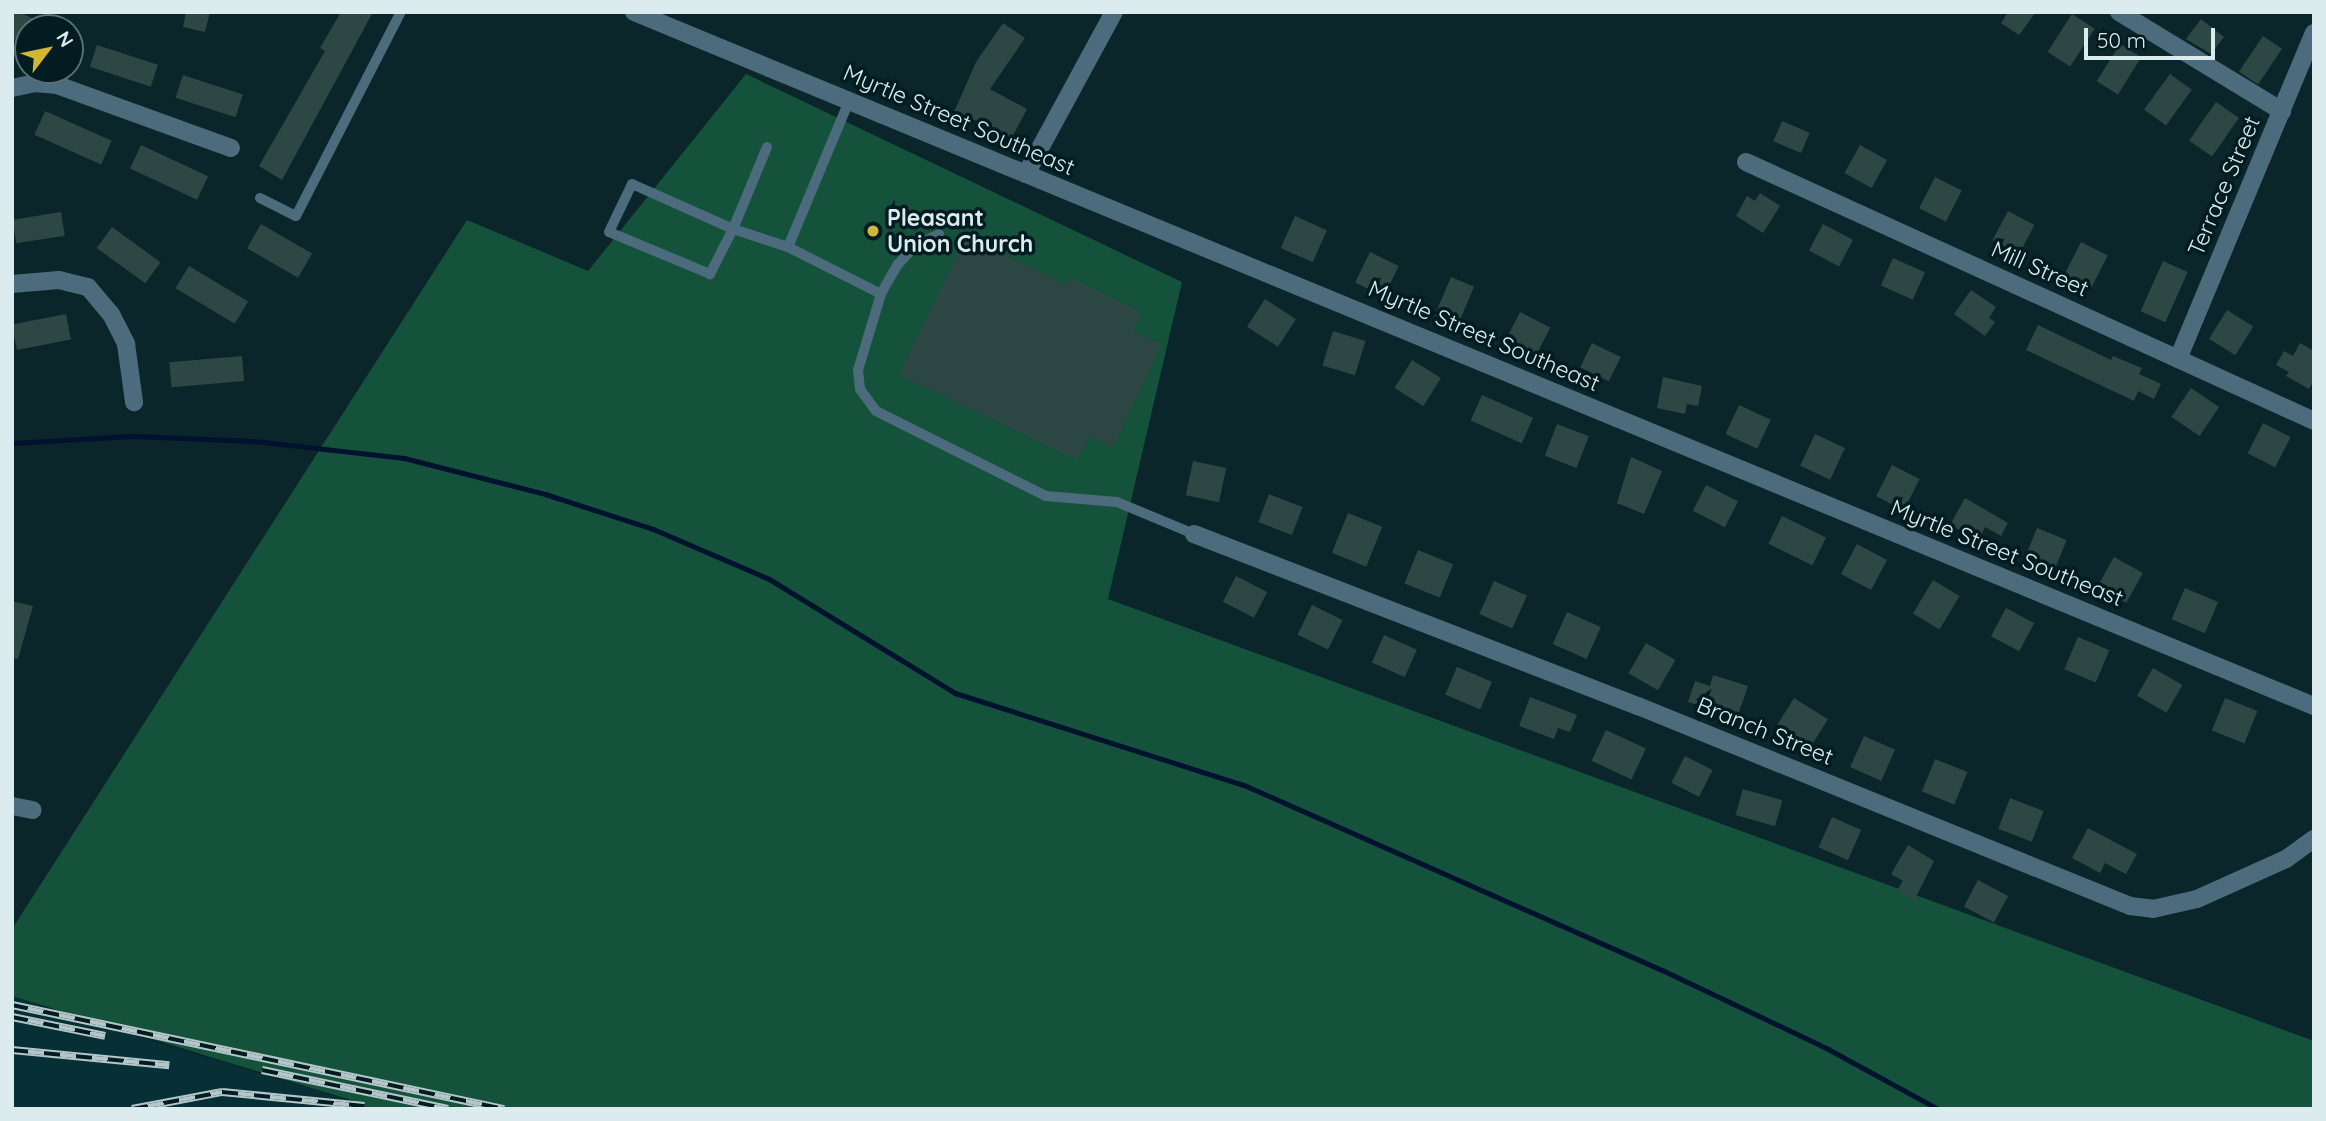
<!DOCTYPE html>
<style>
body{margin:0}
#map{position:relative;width:2326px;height:1121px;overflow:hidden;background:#0a262a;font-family:Quicksand,sans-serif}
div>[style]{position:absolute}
.built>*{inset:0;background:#073036}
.green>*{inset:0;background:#14523b}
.stream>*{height:5px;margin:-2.5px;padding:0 2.5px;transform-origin:2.5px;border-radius:2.5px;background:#00122d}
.building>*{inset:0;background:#2c4744;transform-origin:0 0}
.service>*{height:10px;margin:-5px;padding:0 5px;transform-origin:5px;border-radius:5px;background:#4c6c7d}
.minor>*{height:18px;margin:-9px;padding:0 9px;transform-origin:9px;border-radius:9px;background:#4c6c7d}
.tertiary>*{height:18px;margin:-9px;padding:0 9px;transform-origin:9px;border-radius:9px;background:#4c6c7d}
.rail>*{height:8px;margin-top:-4px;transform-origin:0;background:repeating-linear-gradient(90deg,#021c21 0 16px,#b4c6c9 0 32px);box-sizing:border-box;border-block:2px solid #b4c6c9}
.dots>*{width:19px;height:19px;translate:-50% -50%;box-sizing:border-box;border:4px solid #021c21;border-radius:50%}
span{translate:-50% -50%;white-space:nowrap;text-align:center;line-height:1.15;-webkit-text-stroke:7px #021c21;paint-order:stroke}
.street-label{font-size:23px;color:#dbebee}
.poi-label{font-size:23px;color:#dbebee;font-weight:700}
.left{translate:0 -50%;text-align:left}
.frame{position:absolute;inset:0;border:14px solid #dbebee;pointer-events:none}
.north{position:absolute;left:14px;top:14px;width:70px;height:70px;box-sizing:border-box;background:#021c21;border:2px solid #596f73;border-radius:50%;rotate:58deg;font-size:19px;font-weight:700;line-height:28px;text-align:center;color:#dbebee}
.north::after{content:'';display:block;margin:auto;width:24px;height:32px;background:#d2b635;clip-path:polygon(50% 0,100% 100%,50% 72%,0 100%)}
.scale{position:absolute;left:2084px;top:28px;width:131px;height:32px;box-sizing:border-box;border:4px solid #dbebee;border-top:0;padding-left:9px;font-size:21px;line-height:24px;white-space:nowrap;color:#dbebee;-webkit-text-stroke:5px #021c21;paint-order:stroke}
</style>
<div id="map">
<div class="built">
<div style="clip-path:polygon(12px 996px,89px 1022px,354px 1102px,350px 1109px,12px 1109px)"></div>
</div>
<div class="green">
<div style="clip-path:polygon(746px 74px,1182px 282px,1108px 599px,2314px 1041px,2314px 1109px,350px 1109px,354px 1101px,12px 996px,12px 929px,467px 220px,588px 271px)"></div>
</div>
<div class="stream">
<div style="left:12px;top:443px;width:121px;rotate:-3.3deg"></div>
<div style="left:133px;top:436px;width:120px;rotate:2.4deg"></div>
<div style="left:253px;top:441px;width:152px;rotate:6.4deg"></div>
<div style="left:404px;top:458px;width:146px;rotate:14.3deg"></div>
<div style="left:545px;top:494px;width:114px;rotate:18deg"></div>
<div style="left:653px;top:529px;width:126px;rotate:23.3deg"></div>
<div style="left:769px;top:579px;width:218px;rotate:31.5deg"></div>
<div style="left:955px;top:693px;width:303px;rotate:17.7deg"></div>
<div style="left:1244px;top:785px;width:457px;rotate:23.9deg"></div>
<div style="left:1662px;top:970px;width:184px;rotate:25.4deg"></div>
<div style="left:1828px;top:1049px;width:125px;rotate:28.6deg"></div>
</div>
<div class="building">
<div style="clip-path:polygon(12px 12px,19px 12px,53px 28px,28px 28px,28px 46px,12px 38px)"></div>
<div style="clip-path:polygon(186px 12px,210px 12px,205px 32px,183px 27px)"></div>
<div style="clip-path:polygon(341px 12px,373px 12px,282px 180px,259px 166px,325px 51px,320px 48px)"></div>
<div style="clip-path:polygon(2008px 12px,2036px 12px,2019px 35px,2001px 23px)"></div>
<div style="left:2072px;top:14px;width:27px;height:45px;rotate:33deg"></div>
<div style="clip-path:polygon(2201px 19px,2224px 37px,2211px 54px,2186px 39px)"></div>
<div style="clip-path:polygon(1003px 23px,1025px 38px,990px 89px,1027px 109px,1011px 139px,971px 118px,966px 127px,951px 119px,976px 62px)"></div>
<div style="left:2263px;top:36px;width:23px;height:43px;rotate:34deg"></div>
<div style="left:2120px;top:44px;width:25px;height:44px;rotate:32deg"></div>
<div style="left:97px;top:45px;width:64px;height:23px;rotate:18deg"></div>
<div style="left:2170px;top:74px;width:27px;height:44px;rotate:36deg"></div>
<div style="left:183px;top:75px;width:63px;height:24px;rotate:18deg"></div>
<div style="left:2216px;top:102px;width:28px;height:47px;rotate:35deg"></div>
<div style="left:45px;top:111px;width:73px;height:26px;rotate:24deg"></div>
<div style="left:1782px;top:121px;width:30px;height:22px;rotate:23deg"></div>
<div style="left:141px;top:145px;width:74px;height:26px;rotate:25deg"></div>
<div style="left:1860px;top:145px;width:31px;height:32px;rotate:29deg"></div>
<div style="left:1935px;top:177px;width:30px;height:35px;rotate:27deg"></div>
<div style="clip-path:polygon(1760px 193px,1780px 206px,1763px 233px,1736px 216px,1747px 196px,1755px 201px)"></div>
<div style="left:2008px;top:211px;width:30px;height:33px;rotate:28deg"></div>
<div style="left:61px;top:212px;width:24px;height:49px;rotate:81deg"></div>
<div style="left:1295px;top:216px;width:35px;height:35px;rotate:24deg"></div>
<div style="left:261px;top:224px;width:59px;height:28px;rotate:30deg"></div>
<div style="left:1823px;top:224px;width:34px;height:30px;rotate:28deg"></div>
<div style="left:112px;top:227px;width:60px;height:26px;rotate:36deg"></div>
<div style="clip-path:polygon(966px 236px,1065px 284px,1069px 277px,1142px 312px,1133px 331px,1162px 344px,1113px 448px,1089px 436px,1077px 460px,899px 375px)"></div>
<div style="left:2081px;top:242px;width:30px;height:36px;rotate:27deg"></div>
<div style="left:1370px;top:252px;width:32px;height:34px;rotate:26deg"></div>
<div style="left:1893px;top:258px;width:35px;height:30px;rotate:24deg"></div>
<div style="left:2163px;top:261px;width:27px;height:55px;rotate:24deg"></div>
<div style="left:189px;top:266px;width:69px;height:26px;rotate:31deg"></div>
<div style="left:1451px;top:277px;width:25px;height:42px;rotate:23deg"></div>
<div style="clip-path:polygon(1971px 290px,1996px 307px,1989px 318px,1995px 322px,1985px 336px,1954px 314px)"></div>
<div style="left:1265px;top:299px;width:37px;height:33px;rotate:33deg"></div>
<div style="left:2227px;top:310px;width:31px;height:34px;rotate:32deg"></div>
<div style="left:1520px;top:312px;width:34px;height:34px;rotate:27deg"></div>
<div style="left:66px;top:314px;width:26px;height:55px;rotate:79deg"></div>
<div style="clip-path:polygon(2038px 325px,2111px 360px,2113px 356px,2142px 368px,2139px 374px,2161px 384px,2154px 399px,2138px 391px,2134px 401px,2026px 350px)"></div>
<div style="left:1333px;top:331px;width:34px;height:36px;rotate:17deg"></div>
<div style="left:1592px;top:343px;width:32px;height:27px;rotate:26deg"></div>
<div style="clip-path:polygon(2300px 343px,2314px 351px,2314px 380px,2309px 389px,2286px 376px,2289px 372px,2276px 365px,2284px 351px,2293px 356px)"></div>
<div style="left:242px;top:356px;width:25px;height:73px;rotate:85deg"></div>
<div style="left:1412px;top:360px;width:34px;height:33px;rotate:32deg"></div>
<div style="clip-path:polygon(1663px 377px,1702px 386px,1698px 406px,1687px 404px,1685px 414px,1657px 408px)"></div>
<div style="left:2191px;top:388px;width:34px;height:35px;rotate:34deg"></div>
<div style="left:1482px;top:395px;width:56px;height:28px;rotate:24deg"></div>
<div style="left:1739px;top:405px;width:35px;height:32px;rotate:25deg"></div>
<div style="left:2263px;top:423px;width:31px;height:34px;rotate:27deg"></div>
<div style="left:1557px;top:424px;width:34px;height:34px;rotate:21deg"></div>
<div style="left:1815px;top:434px;width:33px;height:35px;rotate:25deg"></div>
<div style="clip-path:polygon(1631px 457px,1662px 471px,1644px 514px,1617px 503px)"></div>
<div style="left:1193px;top:461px;width:34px;height:35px;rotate:12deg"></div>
<div style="left:1892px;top:465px;width:31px;height:35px;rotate:27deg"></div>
<div style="left:1706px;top:485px;width:36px;height:29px;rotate:27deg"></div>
<div style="left:1269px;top:494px;width:36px;height:30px;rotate:21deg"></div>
<div style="clip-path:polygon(1965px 498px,2008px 523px,2001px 536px,1985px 527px,1978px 541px,1950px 525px)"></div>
<div style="left:1348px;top:513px;width:37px;height:43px;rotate:22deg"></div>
<div style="left:1782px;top:516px;width:49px;height:31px;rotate:26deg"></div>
<div style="left:2037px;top:528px;width:32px;height:33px;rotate:22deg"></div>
<div style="left:1857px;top:544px;width:34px;height:34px;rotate:28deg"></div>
<div style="left:1418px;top:550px;width:38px;height:36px;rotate:22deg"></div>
<div style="left:2114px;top:557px;width:33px;height:34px;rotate:29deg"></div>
<div style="left:1236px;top:576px;width:35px;height:29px;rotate:27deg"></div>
<div style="left:1933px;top:580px;width:31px;height:39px;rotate:31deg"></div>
<div style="left:1494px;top:581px;width:36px;height:36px;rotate:24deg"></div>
<div style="left:2185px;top:588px;width:36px;height:34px;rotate:23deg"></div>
<div style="clip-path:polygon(12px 601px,33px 606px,18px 659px,12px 658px)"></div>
<div style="left:1312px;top:605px;width:34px;height:33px;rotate:26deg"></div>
<div style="left:2006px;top:608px;width:32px;height:32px;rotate:28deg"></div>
<div style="left:1567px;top:612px;width:37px;height:35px;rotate:24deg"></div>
<div style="left:1384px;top:635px;width:36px;height:30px;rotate:24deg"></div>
<div style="left:2078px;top:637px;width:34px;height:35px;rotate:23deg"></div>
<div style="left:1646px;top:643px;width:34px;height:35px;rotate:30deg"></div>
<div style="left:1457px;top:667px;width:38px;height:30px;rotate:23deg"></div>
<div style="left:2153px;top:668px;width:34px;height:32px;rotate:30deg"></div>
<div style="clip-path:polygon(1713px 675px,1748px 686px,1737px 718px,1688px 702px,1695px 681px,1710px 686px)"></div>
<div style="clip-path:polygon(1530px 697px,1577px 715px,1570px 732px,1558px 728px,1554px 739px,1519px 726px)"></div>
<div style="left:1794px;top:698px;width:40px;height:31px;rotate:32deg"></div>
<div style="left:2225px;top:698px;width:35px;height:35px;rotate:22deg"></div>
<div style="left:1606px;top:730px;width:44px;height:34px;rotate:25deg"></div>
<div style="left:1864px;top:736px;width:34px;height:34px;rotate:24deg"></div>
<div style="left:1685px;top:756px;width:31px;height:30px;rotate:27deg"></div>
<div style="left:1935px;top:759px;width:35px;height:35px;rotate:22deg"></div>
<div style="left:1743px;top:789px;width:41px;height:27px;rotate:16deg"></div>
<div style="left:2010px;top:798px;width:36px;height:33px;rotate:21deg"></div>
<div style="left:1832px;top:817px;width:32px;height:33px;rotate:24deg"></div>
<div style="clip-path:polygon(2088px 828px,2137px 854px,2126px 874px,2105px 863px,2100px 873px,2072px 858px)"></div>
<div style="clip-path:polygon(1908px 845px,1934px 861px,1914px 901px,1897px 890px,1903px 881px,1891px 874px)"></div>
<div style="left:1978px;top:880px;width:34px;height:30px;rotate:28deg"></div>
</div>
<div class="service">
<div style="left:767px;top:147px;width:89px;rotate:112.5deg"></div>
<div style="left:733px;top:229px;width:51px;rotate:117.1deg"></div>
<div style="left:710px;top:274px;width:109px;rotate:-157.4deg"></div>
<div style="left:609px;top:232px;width:53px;rotate:-64.4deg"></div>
<div style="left:632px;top:184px;width:111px;rotate:24deg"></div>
<div style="left:733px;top:229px;width:58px;rotate:18.1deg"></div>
<div style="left:788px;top:247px;width:104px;rotate:26.8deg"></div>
<div style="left:260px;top:198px;width:40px;rotate:26.6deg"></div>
<div style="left:296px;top:216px;width:229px;rotate:-62.8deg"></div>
<div style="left:939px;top:234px;width:25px;rotate:154deg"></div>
<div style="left:916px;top:245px;width:26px;rotate:133deg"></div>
<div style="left:898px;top:264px;width:34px;rotate:120deg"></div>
<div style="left:881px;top:294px;width:79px;rotate:106.8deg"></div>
<div style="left:858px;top:370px;width:19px;rotate:84deg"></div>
<div style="left:860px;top:389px;width:27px;rotate:54deg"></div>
<div style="left:876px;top:411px;width:190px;rotate:26.6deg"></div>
<div style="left:1046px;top:496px;width:71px;rotate:4.8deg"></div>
<div style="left:1117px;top:502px;width:83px;rotate:22.6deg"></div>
<div style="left:788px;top:247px;width:158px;rotate:-67.3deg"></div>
</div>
<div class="minor">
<div style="left:2119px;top:12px;width:191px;rotate:31.3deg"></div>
<div style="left:12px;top:88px;width:24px;rotate:-12deg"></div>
<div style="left:35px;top:83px;width:22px;rotate:5deg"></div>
<div style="left:57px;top:85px;width:185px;rotate:19.9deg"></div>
<div style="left:1746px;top:162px;width:624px;rotate:24.51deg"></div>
<div style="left:1026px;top:174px;width:184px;rotate:-61.5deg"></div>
<div style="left:12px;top:284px;width:47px;rotate:-4.9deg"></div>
<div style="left:59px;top:280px;width:30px;rotate:14deg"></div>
<div style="left:88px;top:287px;width:35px;rotate:50deg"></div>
<div style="left:111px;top:314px;width:34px;rotate:63deg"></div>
<div style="left:126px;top:344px;width:59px;rotate:82.1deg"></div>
<div style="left:2178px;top:359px;width:353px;rotate:-67.4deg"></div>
<div style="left:1194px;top:534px;width:476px;rotate:21.2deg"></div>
<div style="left:1638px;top:706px;width:531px;rotate:22.12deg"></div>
<div style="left:2130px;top:906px;width:23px;rotate:7deg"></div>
<div style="left:2153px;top:909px;width:45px;rotate:-12.8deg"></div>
<div style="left:2197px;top:899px;width:98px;rotate:-24.2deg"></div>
<div style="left:2286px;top:859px;width:34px;rotate:-36deg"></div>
<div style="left:12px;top:806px;width:21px;rotate:11deg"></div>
</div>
<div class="tertiary">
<div style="left:634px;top:12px;width:1818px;rotate:22.45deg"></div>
</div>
<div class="rail">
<div style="left:12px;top:1005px;width:503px;rotate:11.94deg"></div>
<div style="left:12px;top:1017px;width:95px;rotate:11.5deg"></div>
<div style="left:12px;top:1050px;width:158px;rotate:5.5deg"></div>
<div style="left:262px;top:1070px;width:190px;rotate:11.8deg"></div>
<div style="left:132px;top:1109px;width:92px;rotate:-10.7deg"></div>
<div style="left:222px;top:1092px;width:143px;rotate:5.6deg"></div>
</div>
<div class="dots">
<div style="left:873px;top:231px;background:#d2b635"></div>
</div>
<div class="street-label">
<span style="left:959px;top:120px;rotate:23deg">Myrtle Street Southeast</span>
<span style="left:2224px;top:186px;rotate:-67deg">Terrace Street</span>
<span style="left:2040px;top:269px;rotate:24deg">Mill Street</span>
<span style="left:1484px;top:336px;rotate:23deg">Myrtle Street Southeast</span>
<span style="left:2007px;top:553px;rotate:22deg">Myrtle Street Southeast</span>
<span style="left:1765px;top:731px;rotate:22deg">Branch Street</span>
</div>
<div class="poi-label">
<span class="left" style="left:887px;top:231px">Pleasant<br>Union Church</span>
</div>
<div class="frame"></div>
<div class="north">N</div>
<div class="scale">50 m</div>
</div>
